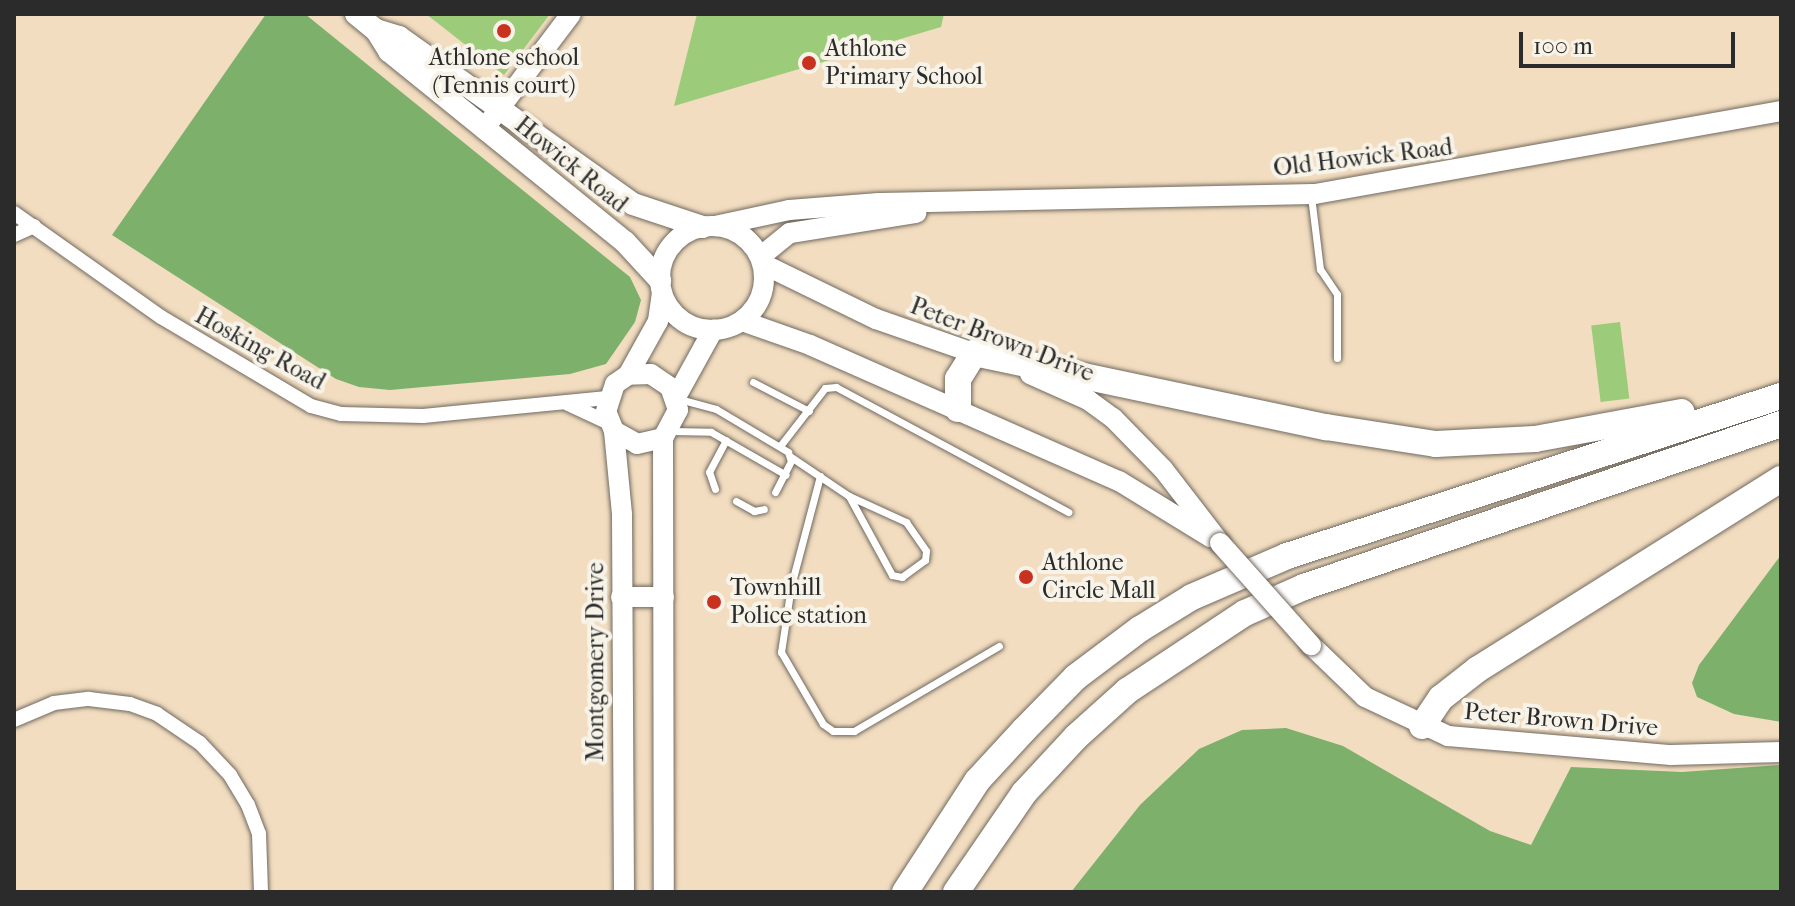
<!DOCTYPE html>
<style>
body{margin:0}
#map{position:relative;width:1795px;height:906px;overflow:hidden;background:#f2ddc0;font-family:"IM FELL French Canon",serif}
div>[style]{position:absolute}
.green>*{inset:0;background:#9ccc7a;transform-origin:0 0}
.forest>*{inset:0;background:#7db06a}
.roads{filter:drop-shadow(0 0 2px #71695f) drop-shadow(0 0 2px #71695f)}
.lane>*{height:7px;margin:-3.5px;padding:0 3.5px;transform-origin:3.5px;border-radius:3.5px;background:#fff}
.street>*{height:14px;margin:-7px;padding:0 7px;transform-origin:7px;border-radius:7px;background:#fff}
.secondary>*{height:20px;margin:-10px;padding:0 10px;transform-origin:10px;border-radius:10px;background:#fff}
.secondary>.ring{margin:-10px;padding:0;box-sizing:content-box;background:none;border:20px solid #fff;border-radius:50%}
.primary>*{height:22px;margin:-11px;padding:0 11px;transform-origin:11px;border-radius:11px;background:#fff}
.highway>*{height:26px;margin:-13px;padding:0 13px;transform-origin:13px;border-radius:13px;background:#fff}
.bridges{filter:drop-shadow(0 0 2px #71695f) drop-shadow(0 0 2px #71695f)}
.secondary-bridge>*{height:20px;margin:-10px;padding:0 10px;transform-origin:10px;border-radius:10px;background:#fff}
.dots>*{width:22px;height:22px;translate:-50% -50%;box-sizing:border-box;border:4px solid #f7f3e8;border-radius:50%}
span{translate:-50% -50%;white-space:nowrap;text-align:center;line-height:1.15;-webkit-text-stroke:8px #f7f3e8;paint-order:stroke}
.poi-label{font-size:24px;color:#2b2b2b}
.left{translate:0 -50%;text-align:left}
.street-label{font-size:24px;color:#2b2b2b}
.frame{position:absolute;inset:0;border:16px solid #2b2b2b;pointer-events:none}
.scale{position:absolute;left:1519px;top:32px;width:216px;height:36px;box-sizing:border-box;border:4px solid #2b2b2b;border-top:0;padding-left:10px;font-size:24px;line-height:28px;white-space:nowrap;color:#2b2b2b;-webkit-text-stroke:6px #f7f3e8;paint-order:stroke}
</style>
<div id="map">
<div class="green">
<div style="clip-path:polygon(426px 14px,550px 14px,504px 75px)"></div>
<div style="clip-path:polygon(697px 14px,944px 14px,941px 27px,674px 106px)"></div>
<div style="left:1620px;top:322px;width:77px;height:29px;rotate:83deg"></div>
</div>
<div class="forest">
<div style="clip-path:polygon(266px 14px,305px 14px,630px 277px,641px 300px,635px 322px,606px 364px,570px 374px,390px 390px,359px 387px,336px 379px,112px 235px)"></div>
<div style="clip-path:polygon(1781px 555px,1781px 722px,1734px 714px,1697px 697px,1692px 683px,1699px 665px)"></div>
<div style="clip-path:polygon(1286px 728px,1343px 746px,1490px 831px,1531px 845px,1571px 767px,1682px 772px,1781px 765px,1781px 892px,1071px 892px,1140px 805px,1199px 749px,1242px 730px)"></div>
</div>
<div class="roads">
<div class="lane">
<div style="left:1311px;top:196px;width:74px;rotate:83deg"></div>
<div style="left:1320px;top:269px;width:30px;rotate:56deg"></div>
<div style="left:1337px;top:294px;width:64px;rotate:90deg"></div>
<div style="left:753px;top:382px;width:63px;rotate:27.4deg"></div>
<div style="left:679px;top:399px;width:38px;rotate:15deg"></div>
<div style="left:716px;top:409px;width:84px;rotate:30.8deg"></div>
<div style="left:788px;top:452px;width:9px;rotate:72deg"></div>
<div style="left:791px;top:461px;width:35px;rotate:117deg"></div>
<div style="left:672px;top:431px;width:39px;rotate:1deg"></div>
<div style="left:711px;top:432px;width:86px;rotate:29.8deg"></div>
<div style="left:780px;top:446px;width:73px;rotate:-52.2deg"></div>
<div style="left:825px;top:388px;width:11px;rotate:-5deg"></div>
<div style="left:836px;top:387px;width:264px;rotate:28.3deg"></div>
<div style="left:791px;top:457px;width:70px;rotate:33.9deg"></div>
<div style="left:849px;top:496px;width:63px;rotate:24.5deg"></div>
<div style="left:906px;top:522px;width:35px;rotate:55deg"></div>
<div style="left:926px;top:551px;width:9px;rotate:96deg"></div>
<div style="left:925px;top:560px;width:29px;rotate:144deg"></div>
<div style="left:902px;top:577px;width:10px;rotate:-169deg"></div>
<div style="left:892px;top:575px;width:90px;rotate:-118.6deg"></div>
<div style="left:820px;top:476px;width:114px;rotate:104.8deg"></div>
<div style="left:791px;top:586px;width:67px;rotate:98.6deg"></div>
<div style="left:781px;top:652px;width:83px;rotate:59.7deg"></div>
<div style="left:823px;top:724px;width:12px;rotate:35deg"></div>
<div style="left:833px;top:731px;width:21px"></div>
<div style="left:854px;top:731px;width:168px;rotate:-30.4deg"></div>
<div style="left:715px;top:489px;width:18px;rotate:-109deg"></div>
<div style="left:709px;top:472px;width:36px;rotate:-62deg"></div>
<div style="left:736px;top:501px;width:21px;rotate:29deg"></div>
<div style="left:754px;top:511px;width:10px;rotate:-11deg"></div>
</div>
<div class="street">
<div style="left:14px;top:213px;width:180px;rotate:35.3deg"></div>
<div style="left:161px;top:317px;width:174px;rotate:30.7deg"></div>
<div style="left:311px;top:406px;width:31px;rotate:15deg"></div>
<div style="left:341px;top:414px;width:82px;rotate:1.4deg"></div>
<div style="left:423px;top:416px;width:185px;rotate:-5.6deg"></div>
<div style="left:14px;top:235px;width:22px;rotate:-24deg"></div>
<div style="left:568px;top:404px;width:45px;rotate:24.9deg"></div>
<div style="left:14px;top:720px;width:43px;rotate:-23deg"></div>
<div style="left:54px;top:703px;width:35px;rotate:-7deg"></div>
<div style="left:89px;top:699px;width:41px;rotate:7deg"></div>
<div style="left:130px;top:704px;width:29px;rotate:20deg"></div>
<div style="left:157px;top:714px;width:52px;rotate:34deg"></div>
<div style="left:200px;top:743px;width:44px;rotate:46.8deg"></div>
<div style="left:230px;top:775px;width:35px;rotate:59deg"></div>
<div style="left:248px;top:805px;width:31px;rotate:69deg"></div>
<div style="left:259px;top:834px;width:58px;rotate:88deg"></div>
</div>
<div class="secondary">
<div style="left:484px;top:129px;width:144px;rotate:-52.9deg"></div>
<div style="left:715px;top:226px;width:76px;rotate:-12.2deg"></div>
<div style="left:789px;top:210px;width:90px;rotate:-4.4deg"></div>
<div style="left:879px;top:203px;width:436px;rotate:-1.2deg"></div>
<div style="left:1315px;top:194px;width:473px;rotate:-10.1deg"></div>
<div class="ring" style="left:660px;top:226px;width:84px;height:84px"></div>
<div style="left:760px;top:257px;width:38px;rotate:-39deg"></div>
<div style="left:790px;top:233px;width:128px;rotate:-9deg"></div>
<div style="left:763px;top:264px;width:126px;rotate:26deg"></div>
<div style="left:876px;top:319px;width:115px;rotate:19.2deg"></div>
<div style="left:742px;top:321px;width:72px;rotate:19.4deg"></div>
<div style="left:810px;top:345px;width:338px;rotate:23.8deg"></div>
<div style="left:1119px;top:481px;width:107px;rotate:31.6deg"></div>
<div style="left:1030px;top:374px;width:64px;rotate:24.1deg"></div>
<div style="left:1088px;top:400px;width:31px;rotate:36deg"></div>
<div style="left:1113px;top:418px;width:71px;rotate:45.6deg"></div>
<div style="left:1163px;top:469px;width:93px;rotate:52.4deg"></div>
<div style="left:628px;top:375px;width:62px;rotate:-60.9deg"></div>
<div style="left:658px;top:321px;width:27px;rotate:-82deg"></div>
<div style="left:676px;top:397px;width:77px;rotate:-61.1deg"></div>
<div style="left:614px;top:431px;width:26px;rotate:29deg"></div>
<div style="left:637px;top:444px;width:27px;rotate:-13deg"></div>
<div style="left:663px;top:438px;width:32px;rotate:-62deg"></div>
<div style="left:678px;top:410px;width:24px;rotate:-109deg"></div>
<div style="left:670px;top:387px;width:23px;rotate:-146deg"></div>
<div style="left:651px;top:374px;width:23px;rotate:178deg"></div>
<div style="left:628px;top:375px;width:16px;rotate:145deg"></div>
<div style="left:615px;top:384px;width:28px;rotate:108deg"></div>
<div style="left:606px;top:411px;width:22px;rotate:68deg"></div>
<div style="left:614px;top:431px;width:83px;rotate:84.5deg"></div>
<div style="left:622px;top:514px;width:378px;rotate:89.7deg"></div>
<div style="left:663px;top:438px;width:454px;rotate:89.9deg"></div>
<div style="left:621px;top:597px;width:43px"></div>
<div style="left:1311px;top:645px;width:75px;rotate:43.9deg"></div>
<div style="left:1365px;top:697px;width:92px;rotate:25.2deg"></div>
<div style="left:1448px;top:736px;width:224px;rotate:4.9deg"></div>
<div style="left:1671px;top:755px;width:110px;rotate:-1.6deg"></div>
</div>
<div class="primary">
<div style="left:356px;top:14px;width:26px;rotate:39deg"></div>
<div style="left:376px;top:30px;width:25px;rotate:58deg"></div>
<div style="left:389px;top:51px;width:304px;rotate:39deg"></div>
<div style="left:625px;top:242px;width:52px;rotate:47.4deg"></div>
<div style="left:376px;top:30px;width:24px;rotate:17deg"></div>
<div style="left:399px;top:37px;width:287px;rotate:35.5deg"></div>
<div style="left:633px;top:204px;width:73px;rotate:18.4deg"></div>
</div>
<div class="highway">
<div style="left:958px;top:409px;width:30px;rotate:-90deg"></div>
<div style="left:958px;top:379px;width:31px;rotate:-58deg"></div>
<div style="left:974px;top:353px;width:360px;rotate:11.9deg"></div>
<div style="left:1326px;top:427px;width:111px;rotate:8.8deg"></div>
<div style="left:1436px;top:444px;width:99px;rotate:-2.9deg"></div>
<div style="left:1535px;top:439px;width:149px;rotate:-10.4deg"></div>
<div style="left:1422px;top:726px;width:34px;rotate:-56deg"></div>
<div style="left:1441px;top:698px;width:47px;rotate:-38.1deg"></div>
<div style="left:1478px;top:669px;width:358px;rotate:-32.1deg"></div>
<div style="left:905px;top:892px;width:132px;rotate:-57deg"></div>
<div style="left:977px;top:781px;width:69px;rotate:-47.3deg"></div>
<div style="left:1024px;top:730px;width:74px;rotate:-45.5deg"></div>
<div style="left:1076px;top:677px;width:80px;rotate:-36.9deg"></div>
<div style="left:1140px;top:629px;width:61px;rotate:-31.6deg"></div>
<div style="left:1192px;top:597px;width:103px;rotate:-23.3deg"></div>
<div style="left:1287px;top:556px;width:519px;rotate:-17.95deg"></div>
<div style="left:956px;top:892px;width:120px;rotate:-55.5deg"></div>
<div style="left:1024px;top:793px;width:76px;rotate:-47.1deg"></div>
<div style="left:1076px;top:737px;width:69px;rotate:-42deg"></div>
<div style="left:1127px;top:691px;width:141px;rotate:-33.5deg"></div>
<div style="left:1245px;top:613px;width:64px;rotate:-23.8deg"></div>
<div style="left:1304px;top:587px;width:504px;rotate:-18.87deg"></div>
</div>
</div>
<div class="bridges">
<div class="secondary-bridge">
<div style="left:1220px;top:543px;width:137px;rotate:48.3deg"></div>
</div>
</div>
<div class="dots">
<div style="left:504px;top:31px;background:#c8321e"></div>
<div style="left:809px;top:63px;background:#c8321e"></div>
<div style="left:1026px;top:577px;background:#c8321e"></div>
<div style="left:714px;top:602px;background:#c8321e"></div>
</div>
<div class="poi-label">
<span class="left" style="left:825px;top:63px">Athlone<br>Primary School</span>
<span style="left:504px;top:72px">Athlone school<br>(Tennis court)</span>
<span class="left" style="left:1042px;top:577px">Athlone<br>Circle Mall</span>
<span class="left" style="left:730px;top:602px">Townhill<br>Police station</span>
</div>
<div class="street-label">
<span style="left:1363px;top:158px;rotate:-7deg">Old Howick Road</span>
<span style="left:571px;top:165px;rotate:39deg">Howick Road</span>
<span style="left:1002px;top:340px;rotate:21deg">Peter Brown Drive</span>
<span style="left:260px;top:349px;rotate:29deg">Hosking Road</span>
<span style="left:596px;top:662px;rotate:-90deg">Montgomery Drive</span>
<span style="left:1561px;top:720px;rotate:5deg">Peter Brown Drive</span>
</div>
<div class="frame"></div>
<div class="scale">100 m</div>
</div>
